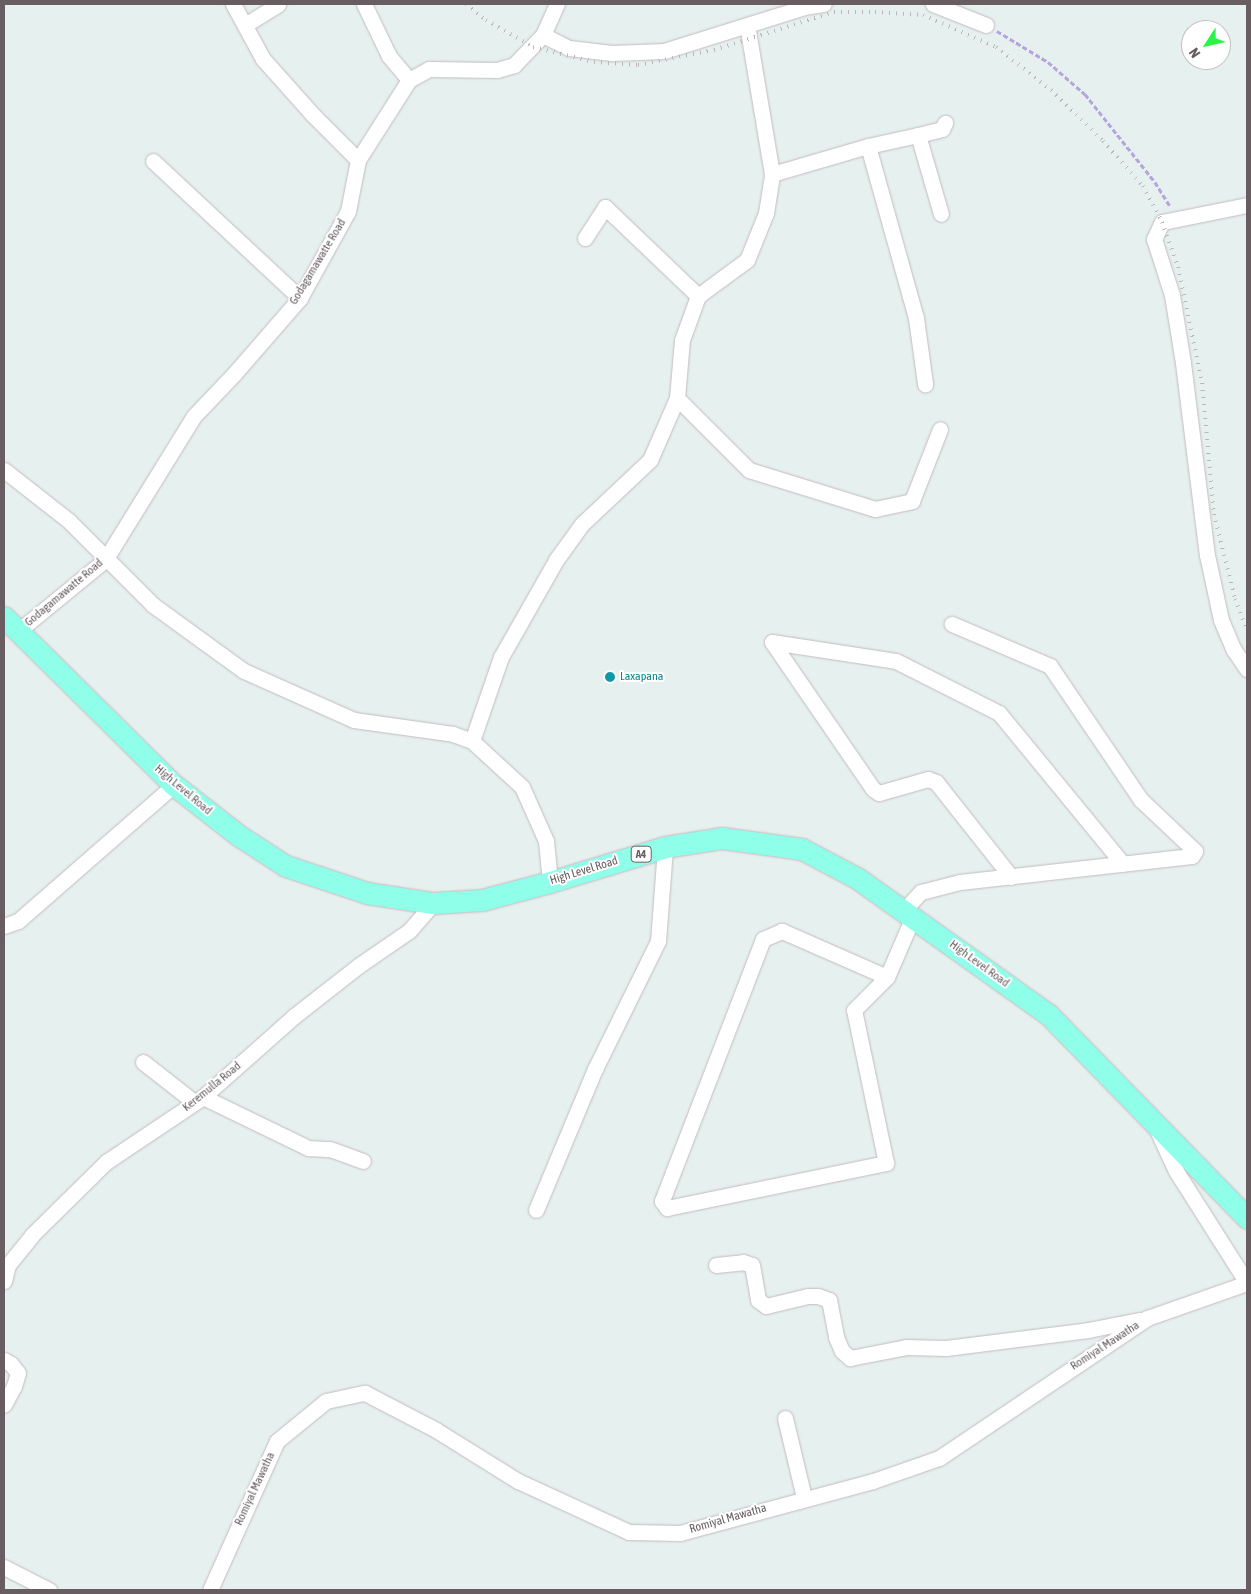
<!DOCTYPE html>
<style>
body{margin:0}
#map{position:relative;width:1251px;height:1594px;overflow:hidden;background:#e6f1ef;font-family:"Asap Condensed",sans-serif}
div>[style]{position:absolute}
.path>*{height:2.5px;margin-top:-1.25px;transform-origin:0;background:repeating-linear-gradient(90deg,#b6a4dc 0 5px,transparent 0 7.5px)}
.roads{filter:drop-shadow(0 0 1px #c3bbbe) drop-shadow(0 0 1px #c3bbbe)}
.minor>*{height:15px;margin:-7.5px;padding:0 7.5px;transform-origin:7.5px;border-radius:7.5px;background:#fff}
.highway>*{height:21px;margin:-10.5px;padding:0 10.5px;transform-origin:10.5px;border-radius:10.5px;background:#8fffea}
.rail>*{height:4px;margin-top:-2px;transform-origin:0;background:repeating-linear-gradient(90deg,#b9b7b8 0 1px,transparent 0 7px)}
.dots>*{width:14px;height:14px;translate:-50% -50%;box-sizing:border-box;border:2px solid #fff;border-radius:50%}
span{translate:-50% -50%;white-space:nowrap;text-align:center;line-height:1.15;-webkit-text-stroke:4px #fff;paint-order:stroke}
.shield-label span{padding:1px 4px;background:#fff;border:1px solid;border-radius:4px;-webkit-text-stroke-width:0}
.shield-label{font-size:11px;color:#685e61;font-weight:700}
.street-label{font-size:12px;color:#685e61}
.culture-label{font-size:12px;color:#0d838f}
.left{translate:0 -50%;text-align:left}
.frame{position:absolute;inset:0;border:5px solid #685e61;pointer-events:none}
.north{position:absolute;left:1181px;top:20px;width:50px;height:50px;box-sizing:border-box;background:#fff;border:1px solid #c3bfc0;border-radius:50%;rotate:235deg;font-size:14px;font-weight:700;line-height:20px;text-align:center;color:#685e61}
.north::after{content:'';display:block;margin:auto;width:18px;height:22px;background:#2bf347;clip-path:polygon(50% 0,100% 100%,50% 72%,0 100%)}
</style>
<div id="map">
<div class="path">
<div style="left:997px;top:31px;width:60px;rotate:31.3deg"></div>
<div style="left:1048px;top:62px;width:49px;rotate:40.9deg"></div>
<div style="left:1085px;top:94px;width:112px;rotate:51.5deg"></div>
<div style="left:1155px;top:182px;width:28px;rotate:58deg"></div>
</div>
<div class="roads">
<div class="minor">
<div style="left:233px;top:4px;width:63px;rotate:61.4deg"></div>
<div style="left:263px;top:59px;width:76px;rotate:48.2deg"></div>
<div style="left:314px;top:116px;width:62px;rotate:45deg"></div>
<div style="left:364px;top:4px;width:58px;rotate:64.3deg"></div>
<div style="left:389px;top:56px;width:31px;rotate:50deg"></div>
<div style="left:933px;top:4px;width:57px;rotate:21.6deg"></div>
<div style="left:245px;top:25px;width:39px;rotate:-32deg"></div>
<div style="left:543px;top:35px;width:29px;rotate:27deg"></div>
<div style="left:569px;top:48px;width:43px;rotate:6.6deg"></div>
<div style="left:612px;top:53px;width:52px;rotate:-2.2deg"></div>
<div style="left:664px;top:51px;width:147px;rotate:-17.4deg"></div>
<div style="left:804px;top:7px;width:20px;rotate:-9deg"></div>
<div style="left:918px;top:135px;width:25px;rotate:-14deg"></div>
<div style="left:942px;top:129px;width:7px;rotate:-63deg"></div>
<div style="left:868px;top:146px;width:51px;rotate:-12.4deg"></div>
<div style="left:918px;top:135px;width:82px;rotate:73.8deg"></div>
<div style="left:153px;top:161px;width:201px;rotate:43deg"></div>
<div style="left:772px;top:174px;width:100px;rotate:-16.3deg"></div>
<div style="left:868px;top:146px;width:179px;rotate:74.4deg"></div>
<div style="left:916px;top:318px;width:67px;rotate:82.2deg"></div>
<div style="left:1247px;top:205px;width:87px;rotate:168.7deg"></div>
<div style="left:1162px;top:222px;width:19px;rotate:115deg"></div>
<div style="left:1154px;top:239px;width:59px;rotate:72.2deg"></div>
<div style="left:1172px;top:295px;width:69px;rotate:80.8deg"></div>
<div style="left:1183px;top:363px;width:193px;rotate:82.9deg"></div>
<div style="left:1207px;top:555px;width:66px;rotate:77.8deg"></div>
<div style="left:1221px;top:620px;width:33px;rotate:67deg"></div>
<div style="left:1234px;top:650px;width:23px;rotate:56deg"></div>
<div style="left:585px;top:238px;width:37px;rotate:-57deg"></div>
<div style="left:605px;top:207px;width:129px;rotate:43.7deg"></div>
<div style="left:677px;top:398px;width:102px;rotate:45deg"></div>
<div style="left:749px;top:470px;width:132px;rotate:17.2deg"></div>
<div style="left:875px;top:509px;width:38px;rotate:-12deg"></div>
<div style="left:912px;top:501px;width:77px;rotate:-68.7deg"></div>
<div style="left:4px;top:470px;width:83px;rotate:38.1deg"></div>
<div style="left:69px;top:521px;width:119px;rotate:45deg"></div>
<div style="left:153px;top:605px;width:112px;rotate:36deg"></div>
<div style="left:244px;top:671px;width:120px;rotate:24deg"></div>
<div style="left:354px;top:720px;width:100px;rotate:8deg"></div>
<div style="left:453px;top:734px;width:20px;rotate:20deg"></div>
<div style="left:472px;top:741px;width:68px;rotate:42.6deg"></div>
<div style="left:522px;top:787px;width:59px;rotate:66deg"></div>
<div style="left:546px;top:841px;width:41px;rotate:84.4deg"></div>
<div style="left:17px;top:632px;width:114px;rotate:-39.3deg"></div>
<div style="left:105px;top:560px;width:169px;rotate:-58.3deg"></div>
<div style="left:194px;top:416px;width:58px;rotate:-46.4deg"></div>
<div style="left:234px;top:374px;width:101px;rotate:-49deg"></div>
<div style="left:300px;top:298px;width:99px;rotate:-61.1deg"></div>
<div style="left:348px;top:211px;width:52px;rotate:-78.9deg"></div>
<div style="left:358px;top:160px;width:95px;rotate:-57.5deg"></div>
<div style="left:409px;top:80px;width:23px;rotate:-29deg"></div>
<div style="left:429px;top:69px;width:68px;rotate:0.8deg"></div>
<div style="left:497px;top:70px;width:18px;rotate:-16deg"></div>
<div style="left:514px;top:65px;width:42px;rotate:-46deg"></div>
<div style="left:543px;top:35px;width:34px;rotate:-66deg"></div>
<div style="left:772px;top:642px;width:125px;rotate:8.7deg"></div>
<div style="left:896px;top:661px;width:115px;rotate:26.8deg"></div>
<div style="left:999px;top:713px;width:195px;rotate:50.6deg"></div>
<div style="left:772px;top:642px;width:178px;rotate:55.5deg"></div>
<div style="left:873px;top:789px;width:7px;rotate:34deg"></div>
<div style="left:879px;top:793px;width:51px;rotate:-15.9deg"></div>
<div style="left:928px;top:779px;width:9px;rotate:21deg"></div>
<div style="left:936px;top:782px;width:121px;rotate:51.7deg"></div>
<div style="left:472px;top:741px;width:89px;rotate:-71deg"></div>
<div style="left:501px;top:657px;width:112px;rotate:-60.4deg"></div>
<div style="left:556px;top:560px;width:44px;rotate:-54.2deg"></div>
<div style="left:582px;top:524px;width:93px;rotate:-43.3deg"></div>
<div style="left:650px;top:460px;width:68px;rotate:-66.5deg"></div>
<div style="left:677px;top:398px;width:58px;rotate:-85.1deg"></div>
<div style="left:682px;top:340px;width:47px;rotate:-70deg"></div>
<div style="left:698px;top:296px;width:61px;rotate:-36.3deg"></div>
<div style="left:747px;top:260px;width:51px;rotate:-68deg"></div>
<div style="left:766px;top:213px;width:39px;rotate:-81deg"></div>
<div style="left:772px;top:174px;width:151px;rotate:-99.5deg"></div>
<div style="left:904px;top:910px;width:25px;rotate:-47deg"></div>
<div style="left:921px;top:892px;width:40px;rotate:-14.4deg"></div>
<div style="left:960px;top:882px;width:233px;rotate:-6.4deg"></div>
<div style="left:1192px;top:856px;width:6px;rotate:-59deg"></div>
<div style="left:1195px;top:851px;width:74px;rotate:-136.6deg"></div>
<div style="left:1141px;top:800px;width:162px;rotate:-124.2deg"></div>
<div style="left:1050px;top:666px;width:107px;rotate:-156.8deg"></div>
<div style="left:4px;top:926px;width:15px;rotate:-20deg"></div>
<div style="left:18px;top:921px;width:207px;rotate:-41.1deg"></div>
<div style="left:887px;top:977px;width:115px;rotate:-156.3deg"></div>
<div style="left:782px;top:931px;width:21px;rotate:157deg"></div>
<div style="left:763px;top:939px;width:281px;rotate:111.1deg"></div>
<div style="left:662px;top:1201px;width:9px;rotate:54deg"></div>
<div style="left:667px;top:1208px;width:224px;rotate:-11.6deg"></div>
<div style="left:886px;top:1163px;width:156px;rotate:-101.8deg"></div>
<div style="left:854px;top:1010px;width:47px;rotate:-45deg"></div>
<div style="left:887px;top:977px;width:65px;rotate:-66.6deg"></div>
<div style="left:143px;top:1062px;width:65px;rotate:38.1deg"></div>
<div style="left:203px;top:1097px;width:117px;rotate:25.9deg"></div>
<div style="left:308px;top:1148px;width:22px;rotate:3deg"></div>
<div style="left:330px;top:1149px;width:35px;rotate:20deg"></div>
<div style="left:1158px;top:1132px;width:43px;rotate:65.2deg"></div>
<div style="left:1176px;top:1171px;width:133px;rotate:57.6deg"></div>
<div style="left:536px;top:1210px;width:153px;rotate:-67.3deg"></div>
<div style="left:595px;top:1069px;width:143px;rotate:-63.8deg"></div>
<div style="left:658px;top:941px;width:94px;rotate:-85.7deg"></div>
<div style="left:716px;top:1265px;width:27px;rotate:-6deg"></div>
<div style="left:743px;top:1262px;width:9px;rotate:18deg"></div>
<div style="left:752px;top:1265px;width:36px;rotate:80deg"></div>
<div style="left:758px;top:1300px;width:10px;rotate:37deg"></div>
<div style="left:766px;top:1306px;width:43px;rotate:-13.4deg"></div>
<div style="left:808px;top:1296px;width:10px"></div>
<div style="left:818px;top:1296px;width:12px;rotate:20deg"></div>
<div style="left:829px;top:1300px;width:38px;rotate:79deg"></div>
<div style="left:836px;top:1337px;width:15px;rotate:67deg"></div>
<div style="left:842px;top:1351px;width:11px;rotate:41deg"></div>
<div style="left:850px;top:1358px;width:57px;rotate:-11.1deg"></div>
<div style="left:906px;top:1347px;width:40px;rotate:1.4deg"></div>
<div style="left:946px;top:1348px;width:143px;rotate:-7.2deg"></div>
<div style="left:1088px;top:1330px;width:52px;rotate:-11.1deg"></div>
<div style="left:4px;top:1281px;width:16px;rotate:-76deg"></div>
<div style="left:8px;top:1265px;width:38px;rotate:-51deg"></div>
<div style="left:32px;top:1235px;width:104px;rotate:-44.6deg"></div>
<div style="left:106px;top:1162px;width:117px;rotate:-33.8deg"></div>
<div style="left:203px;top:1097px;width:120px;rotate:-41.6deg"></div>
<div style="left:293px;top:1017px;width:83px;rotate:-38.1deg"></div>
<div style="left:358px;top:966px;width:62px;rotate:-34.5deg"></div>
<div style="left:409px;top:931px;width:37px;rotate:-49deg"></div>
<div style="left:4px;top:1360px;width:8px;rotate:30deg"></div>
<div style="left:11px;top:1364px;width:11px;rotate:52deg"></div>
<div style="left:18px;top:1373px;width:14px;rotate:107deg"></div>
<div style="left:14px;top:1386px;width:21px;rotate:118deg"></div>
<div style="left:785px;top:1418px;width:82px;rotate:76.6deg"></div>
<div style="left:4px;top:1567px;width:51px;rotate:27.1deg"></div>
<div style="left:210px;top:1590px;width:163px;rotate:-65.8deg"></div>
<div style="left:277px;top:1441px;width:63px;rotate:-39.2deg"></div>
<div style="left:326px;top:1401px;width:40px;rotate:-12deg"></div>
<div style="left:365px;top:1393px;width:80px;rotate:27.5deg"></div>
<div style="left:436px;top:1430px;width:97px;rotate:31.9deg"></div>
<div style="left:518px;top:1481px;width:122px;rotate:24.7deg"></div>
<div style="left:629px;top:1532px;width:51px;rotate:1.1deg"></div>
<div style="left:680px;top:1533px;width:200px;rotate:-15.1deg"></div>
<div style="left:873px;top:1481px;width:70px;rotate:-19.2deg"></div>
<div style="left:939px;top:1458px;width:251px;rotate:-33.9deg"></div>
<div style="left:1147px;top:1318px;width:106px;rotate:-19.3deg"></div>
</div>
<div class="highway">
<div style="left:4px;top:617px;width:239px;rotate:44.7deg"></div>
<div style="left:174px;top:785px;width:81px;rotate:38deg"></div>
<div style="left:238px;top:835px;width:57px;rotate:32.9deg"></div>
<div style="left:286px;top:866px;width:85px;rotate:18.4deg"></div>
<div style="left:367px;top:893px;width:67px;rotate:8.6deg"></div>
<div style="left:433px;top:903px;width:49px;rotate:-3.5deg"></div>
<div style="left:482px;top:900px;width:70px;rotate:-14.8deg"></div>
<div style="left:550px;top:882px;width:120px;rotate:-16.9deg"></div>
<div style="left:665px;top:847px;width:58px;rotate:-9deg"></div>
<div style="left:722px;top:838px;width:81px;rotate:7.8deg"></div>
<div style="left:802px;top:849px;width:62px;rotate:27.8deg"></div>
<div style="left:857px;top:878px;width:234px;rotate:35.5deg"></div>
<div style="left:1048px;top:1014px;width:285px;rotate:45.7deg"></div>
</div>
</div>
<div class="rail">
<div style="left:466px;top:4px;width:26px;rotate:39deg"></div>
<div style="left:486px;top:20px;width:54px;rotate:29.9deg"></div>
<div style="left:533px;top:47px;width:63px;rotate:13.8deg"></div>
<div style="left:594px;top:62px;width:44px;rotate:3.9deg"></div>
<div style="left:638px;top:65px;width:77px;rotate:-11.2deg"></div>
<div style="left:714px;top:50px;width:126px;rotate:-17.6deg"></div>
<div style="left:834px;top:12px;width:41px"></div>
<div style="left:875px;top:12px;width:48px;rotate:3.6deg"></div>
<div style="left:923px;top:15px;width:80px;rotate:23.7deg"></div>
<div style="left:996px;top:47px;width:70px;rotate:38deg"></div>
<div style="left:1051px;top:90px;width:73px;rotate:44.4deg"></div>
<div style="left:1103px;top:141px;width:60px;rotate:48.4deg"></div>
<div style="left:1143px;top:186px;width:41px;rotate:62.2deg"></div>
<div style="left:1162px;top:222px;width:48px;rotate:70.4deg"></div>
<div style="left:1178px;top:267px;width:118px;rotate:78.3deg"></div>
<div style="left:1202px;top:383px;width:132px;rotate:84.8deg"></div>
<div style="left:1214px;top:514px;width:88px;rotate:76.1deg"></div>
<div style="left:1235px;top:599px;width:33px;rotate:69deg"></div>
</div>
<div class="dots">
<div style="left:610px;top:677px;background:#0f9aa8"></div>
</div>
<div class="shield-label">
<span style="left:641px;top:854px">A4</span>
</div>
<div class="street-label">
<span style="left:318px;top:262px;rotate:-59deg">Godagamawatte Road</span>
<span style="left:64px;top:593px;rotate:-40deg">Godagamawatte Road</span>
<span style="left:183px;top:790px;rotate:40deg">High Level Road</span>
<span style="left:584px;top:871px;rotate:-17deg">High Level Road</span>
<span style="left:979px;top:964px;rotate:36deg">High Level Road</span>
<span style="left:212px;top:1087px;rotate:-39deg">Keremulla Road</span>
<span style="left:1105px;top:1346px;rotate:-33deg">Romiyal Mawatha</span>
<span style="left:255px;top:1489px;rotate:-65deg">Romiyal Mawatha</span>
<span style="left:728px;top:1519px;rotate:-16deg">Romiyal Mawatha</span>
</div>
<div class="culture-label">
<span class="left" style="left:620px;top:677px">Laxapana</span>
</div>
<div class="frame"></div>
<div class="north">N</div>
</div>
